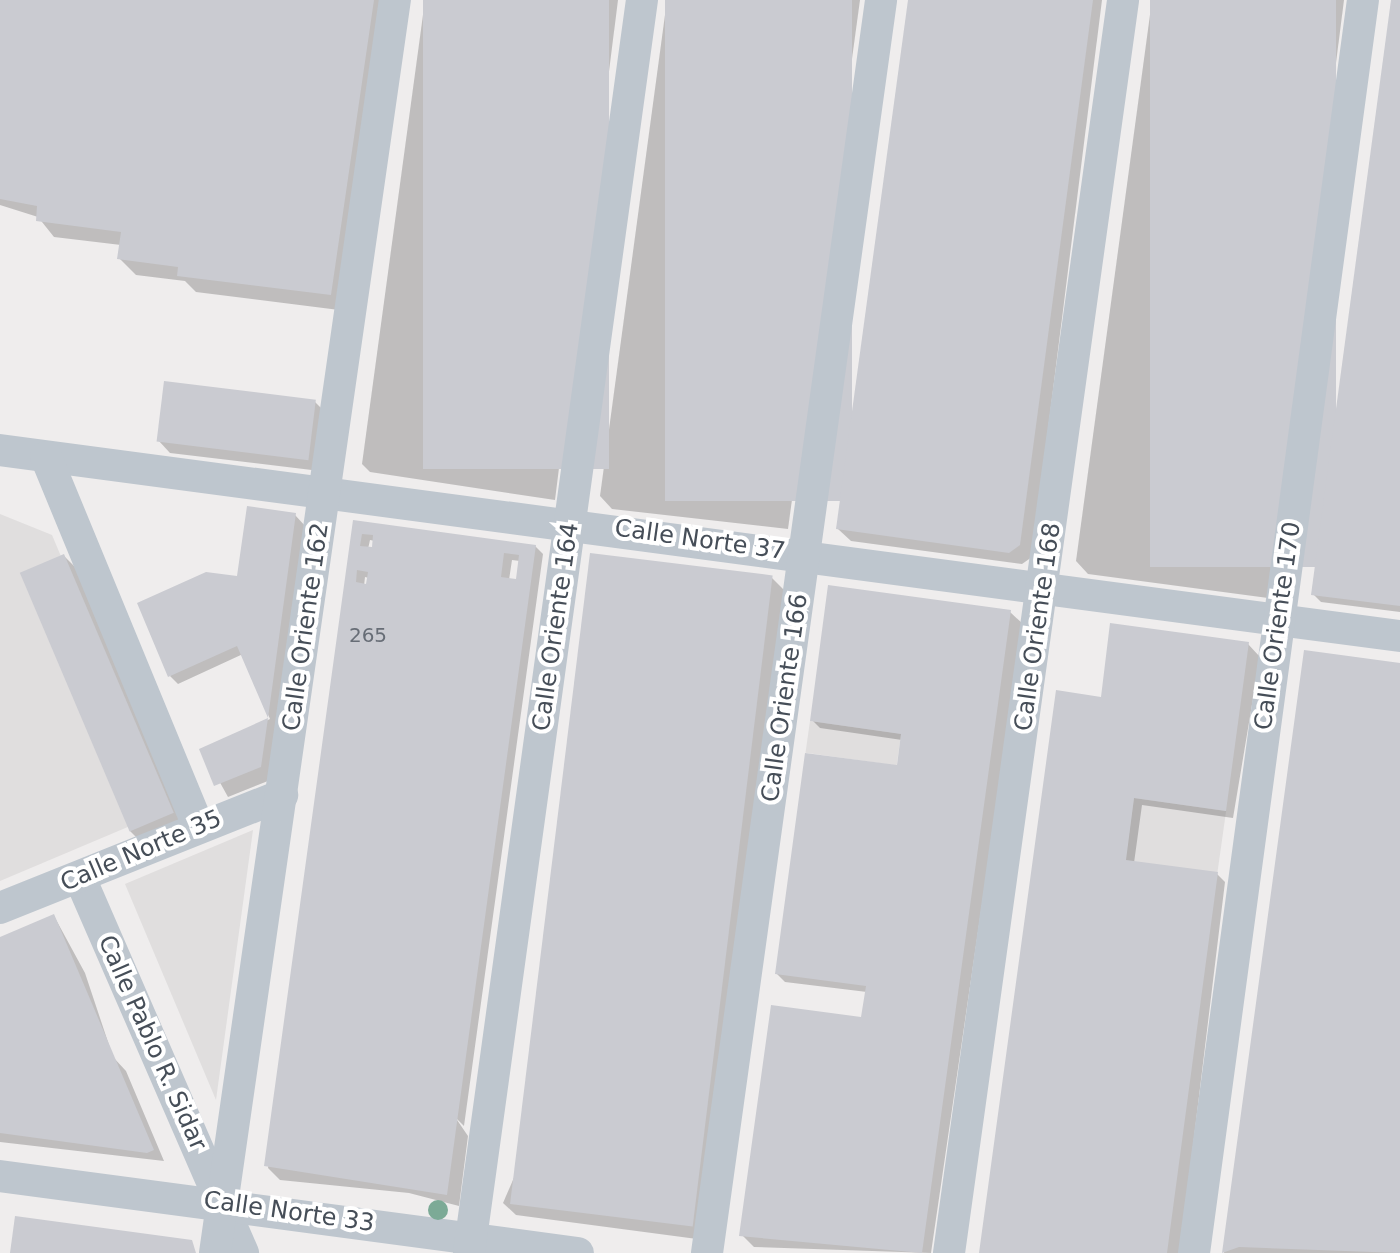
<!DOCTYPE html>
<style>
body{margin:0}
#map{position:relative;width:1400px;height:1253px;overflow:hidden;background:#efeded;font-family:"DejaVu Sans",sans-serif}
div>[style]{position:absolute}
.education>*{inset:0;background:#e0dede;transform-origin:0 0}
.shadow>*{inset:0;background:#0003}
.building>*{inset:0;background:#cacbd1;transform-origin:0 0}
.minor>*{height:32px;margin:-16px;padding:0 16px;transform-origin:16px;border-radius:16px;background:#bec6ce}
.trees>*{width:20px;height:20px;margin:-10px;border-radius:50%;background:#7caa96}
span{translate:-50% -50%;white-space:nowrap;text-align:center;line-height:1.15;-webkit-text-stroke:8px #fff;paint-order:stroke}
.number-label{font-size:20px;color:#676d76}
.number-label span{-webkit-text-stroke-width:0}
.street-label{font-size:24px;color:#464e58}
</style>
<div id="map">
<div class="education">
<div style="clip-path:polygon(0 514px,52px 535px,168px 810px,0 881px)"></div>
<div style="left:810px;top:721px;width:92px;height:32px;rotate:8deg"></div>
<div style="left:1134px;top:798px;width:93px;height:63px;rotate:8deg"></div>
<div style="clip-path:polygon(253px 830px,216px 1100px,125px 884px)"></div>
</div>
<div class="shadow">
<div style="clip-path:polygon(0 0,389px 0,347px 311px,196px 292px,185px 281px,136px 275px,119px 258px,121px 245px,54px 237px,38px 217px,0 205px)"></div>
<div style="clip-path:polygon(425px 0,618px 0,555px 500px,370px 472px,362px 464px)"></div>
<div style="clip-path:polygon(667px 0,860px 0,788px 529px,612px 509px,600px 496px)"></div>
<div style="clip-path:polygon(910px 0,1102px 0,1032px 557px,1022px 564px,851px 541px,838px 529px)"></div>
<div style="clip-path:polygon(1152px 0,1344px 0,1268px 598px,1088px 574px,1076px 561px)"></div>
<div style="clip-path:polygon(1394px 0,1400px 0,1400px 612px,1321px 602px,1313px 594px)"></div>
<div style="clip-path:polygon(315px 402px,327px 414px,320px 471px,170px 453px,158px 440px)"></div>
<div style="clip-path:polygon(295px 515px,307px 528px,273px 779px,228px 797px,202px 750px,270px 719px,243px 654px,178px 684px,170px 676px)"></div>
<div style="clip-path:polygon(evenodd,354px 522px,535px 546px,543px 554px,464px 1126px,455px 1117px,468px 1136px,459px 1206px,409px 1193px,280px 1180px,268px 1168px,354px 522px,370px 540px,375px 541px,373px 549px,368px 549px,370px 540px,354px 522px,512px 560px,520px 561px,517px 582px,509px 580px,512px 560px,354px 522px,365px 577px,369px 578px,368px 586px,364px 586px,365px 577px)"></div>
<div style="clip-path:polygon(64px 556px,80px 572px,188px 830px,146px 847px,130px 831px)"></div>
<div style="clip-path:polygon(772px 578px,784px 590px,697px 1239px,516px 1215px,503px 1203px)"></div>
<div style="clip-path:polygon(1010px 612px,1023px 624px,931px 1253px,754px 1247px,742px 1235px,863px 1020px,867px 992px,785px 982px,777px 974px,898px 767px,902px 740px,820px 728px,812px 720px)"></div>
<div style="clip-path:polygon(1248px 644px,1260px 657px,1233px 818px,1142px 805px,1134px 863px,1217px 874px,1225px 882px,1180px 1253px,981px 1253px,1102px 699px)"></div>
<div style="clip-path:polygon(1306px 652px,1400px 665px,1400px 1253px,1224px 1253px)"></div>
<div style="clip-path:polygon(54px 916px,85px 973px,113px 1057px,126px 1071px,164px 1161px,0 1142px,0 939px)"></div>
</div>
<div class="building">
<div style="clip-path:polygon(0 0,374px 0,331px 295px,177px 276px,178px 267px,117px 259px,121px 232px,36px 221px,37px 206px,0 199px)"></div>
<div style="left:423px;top:0;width:186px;height:469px"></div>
<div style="left:665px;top:0;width:187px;height:501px"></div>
<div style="clip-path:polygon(908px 0,1093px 0,1020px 545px,1009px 553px,836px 529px)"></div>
<div style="left:1150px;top:0;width:186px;height:567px"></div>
<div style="clip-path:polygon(1391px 0,1400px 0,1400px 606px,1311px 595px)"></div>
<div style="left:164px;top:381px;width:153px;height:61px;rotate:7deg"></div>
<div style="clip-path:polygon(247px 506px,296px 513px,268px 718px,237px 646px,168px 677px,137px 603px,206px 572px,237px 576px)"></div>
<div style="clip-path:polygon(evenodd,353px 520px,536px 545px,447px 1195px,264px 1166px,353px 520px,362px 534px,373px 535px,372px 547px,360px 546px,362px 534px,353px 520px,504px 553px,519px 555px,516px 579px,501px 577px,504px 553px,353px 520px,357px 570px,368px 572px,366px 584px,356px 582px,357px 570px)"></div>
<div style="left:590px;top:553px;width:184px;height:656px;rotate:7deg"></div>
<div style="left:64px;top:554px;width:281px;height:48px;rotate:67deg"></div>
<div style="clip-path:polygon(828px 585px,1011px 610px,922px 1253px,739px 1236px,771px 1005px,861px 1017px,866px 986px,775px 974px,805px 753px,897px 765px,901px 734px,810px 721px)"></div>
<div style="clip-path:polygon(1110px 623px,1249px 642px,1226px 811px,1134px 798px,1126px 860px,1218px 872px,1167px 1253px,979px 1253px,1056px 690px,1101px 697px)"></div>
<div style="clip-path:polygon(1304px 650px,1400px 663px,1400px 1253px,1239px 1247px,1222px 1253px)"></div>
<div style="clip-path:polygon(268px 718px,261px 767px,214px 786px,199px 749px)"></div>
<div style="clip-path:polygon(54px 914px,154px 1150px,147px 1153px,0 1133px,0 937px)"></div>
<div style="clip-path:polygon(15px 1216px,192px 1240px,196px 1253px,10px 1253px)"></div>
</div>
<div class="minor">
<div style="left:0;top:450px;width:1412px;rotate:7.57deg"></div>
<div style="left:46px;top:457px;width:398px;rotate:67.6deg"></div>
<div style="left:80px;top:878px;width:409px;rotate:66.5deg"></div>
<div style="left:0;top:908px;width:304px;rotate:-21.8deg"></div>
<div style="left:0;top:1176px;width:583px;rotate:7.59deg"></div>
<div style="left:215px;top:1253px;width:1266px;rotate:-81.83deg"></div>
<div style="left:469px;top:1253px;width:1265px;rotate:-82.14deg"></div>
<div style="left:707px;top:1253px;width:1265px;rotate:-82.09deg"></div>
<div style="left:949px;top:1253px;width:1265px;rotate:-82.09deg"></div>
<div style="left:1194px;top:1253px;width:1264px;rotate:-82.32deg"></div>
</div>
<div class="trees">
<div style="left:438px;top:1210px"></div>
</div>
<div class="number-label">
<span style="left:368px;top:635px">265</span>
</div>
<div class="street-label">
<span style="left:700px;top:540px;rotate:8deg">Calle Norte 37</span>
<span style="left:1278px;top:626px;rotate:-82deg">Calle Oriente 170</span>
<span style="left:306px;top:627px;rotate:-82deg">Calle Oriente 162</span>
<span style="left:556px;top:627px;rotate:-82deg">Calle Oriente 164</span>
<span style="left:1038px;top:627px;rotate:-82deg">Calle Oriente 168</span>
<span style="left:785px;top:698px;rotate:-82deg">Calle Oriente 166</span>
<span style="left:141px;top:851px;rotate:-23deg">Calle Norte 35</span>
<span style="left:152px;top:1043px;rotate:66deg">Calle Pablo R. Sidar</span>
<span style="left:289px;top:1212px;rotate:8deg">Calle Norte 33</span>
</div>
</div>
